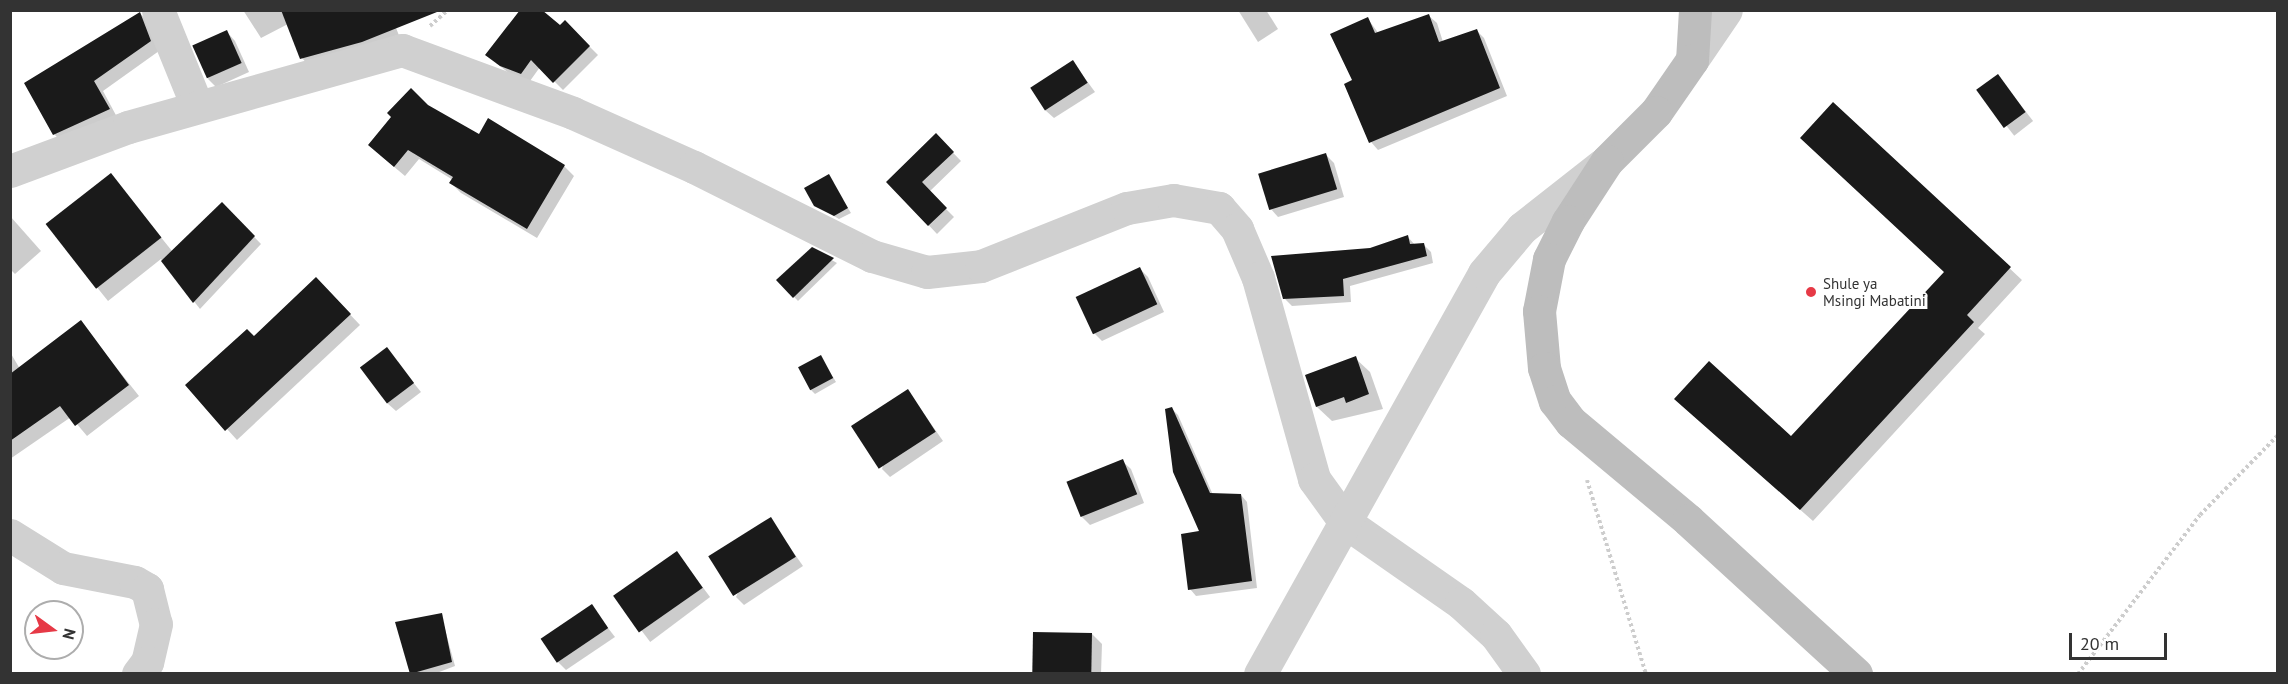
<!DOCTYPE html>
<style>
body{margin:0}
#map{position:relative;width:2288px;height:684px;overflow:hidden;background:#fff;font-family:"PT Sans",sans-serif}
div>[style]{position:absolute}
.shadow>*{inset:0;background:#0003;transform-origin:0 0}
.building>*{inset:0;background:#1a1a1a;transform-origin:0 0}
.path>*{height:4px;margin-top:-2px;transform-origin:0;background:repeating-linear-gradient(90deg,#cdcdcd 0 3px,transparent 0 6px)}
.street>*{height:33px;margin:-16.5px;padding:0 16.5px;transform-origin:16.5px;border-radius:16.5px;background:#d0d0d0}
.secondary>*{height:33px;margin:-16.5px;padding:0 16.5px;transform-origin:16.5px;border-radius:16.5px;background:#bdbdbd}
.dots>*{width:16px;height:16px;translate:-50% -50%;box-sizing:border-box;border:3px solid #fff;border-radius:50%}
span{translate:-50% -50%;white-space:nowrap;text-align:center;line-height:1.15;-webkit-text-stroke:6px #fff;paint-order:stroke}
.poi-label{font-size:15px;color:#333}
.left{translate:0 -50%;text-align:left}
.frame{position:absolute;inset:0;border:12px solid #333;pointer-events:none}
.north{position:absolute;left:24px;top:600px;width:60px;height:60px;box-sizing:border-box;background:#fff;border:2px solid #adadad;border-radius:50%;rotate:105deg;font-size:16px;font-weight:700;line-height:24px;text-align:center;color:#333}
.north::after{content:'';display:block;margin:auto;width:21px;height:27px;background:#e63946;clip-path:polygon(50% 0,100% 100%,50% 72%,0 100%)}
.scale{position:absolute;left:2069px;top:633px;width:98px;height:27px;box-sizing:border-box;border:3px solid #333;border-top:0;padding-left:8px;font-size:18px;line-height:21px;white-space:nowrap;color:#333;-webkit-text-stroke:4px #fff;paint-order:stroke}
</style>
<div id="map">
<div class="shadow">
<div style="clip-path:polygon(243px 10px,389px 10px,400px 38px,310px 67px,302px 58px,288px 24px,261px 38px)"></div>
<div style="clip-path:polygon(1238px 10px,1266px 10px,1278px 29px,1258px 42px)"></div>
<div style="clip-path:polygon(140px 13px,149px 23px,159px 51px,103px 91px,118px 119px,64px 144px,54px 134px)"></div>
<div style="clip-path:polygon(1429px 16px,1437px 23px,1443px 42px,1476px 30px,1484px 38px,1507px 96px,1378px 150px,1371px 142px,1354px 81px,1368px 19px,1379px 34px)"></div>
<div style="clip-path:polygon(565px 22px,598px 55px,563px 90px,540px 67px,530px 81px,510px 74px,496px 63px)"></div>
<div style="clip-path:polygon(227px 32px,235px 41px,249px 72px,216px 87px,208px 79px)"></div>
<div style="clip-path:polygon(1073px 62px,1095px 92px,1054px 118px,1045px 110px)"></div>
<div style="left:1998px;top:76px;width:57px;height:24px;rotate:52deg"></div>
<div style="clip-path:polygon(1834px 104px,2022px 280px,1978px 328px,1985px 334px,1813px 521px,1688px 411px,1792px 439px,1945px 273px)"></div>
<div style="clip-path:polygon(427px 106px,479px 136px,564px 166px,574px 176px,537px 238px,461px 193px,451px 183px,453px 180px,419px 159px,405px 176px,380px 155px)"></div>
<div style="clip-path:polygon(936px 135px,961px 161px,929px 192px,954px 217px,937px 234px,888px 182px)"></div>
<div style="clip-path:polygon(1326px 155px,1334px 163px,1344px 197px,1278px 217px,1270px 208px)"></div>
<div style="clip-path:polygon(111px 175px,172px 251px,222px 204px,261px 244px,200px 309px,161px 259px,108px 301px,47px 225px)"></div>
<div style="clip-path:polygon(828px 176px,851px 213px,839px 219px,815px 205px)"></div>
<div style="clip-path:polygon(10px 216px,41px 251px,15px 274px,10px 269px)"></div>
<div style="clip-path:polygon(1407px 236px,1415px 245px,1424px 245px,1431px 252px,1433px 263px,1350px 286px,1351px 302px,1292px 306px,1285px 299px,1370px 249px)"></div>
<div style="clip-path:polygon(812px 249px,837px 263px,798px 301px,778px 280px)"></div>
<div style="clip-path:polygon(1139px 268px,1148px 277px,1164px 312px,1102px 341px,1094px 333px)"></div>
<div style="clip-path:polygon(327px 290px,360px 325px,237px 440px,187px 385px)"></div>
<div style="clip-path:polygon(80px 322px,139px 396px,87px 436px,71px 417px,10px 459px,10px 352px,20px 369px)"></div>
<div style="clip-path:polygon(386px 349px,421px 392px,396px 411px,387px 403px)"></div>
<div style="clip-path:polygon(821px 357px,836px 382px,815px 394px,811px 390px)"></div>
<div style="clip-path:polygon(1355px 358px,1370px 372px,1383px 409px,1332px 421px,1317px 407px,1307px 376px)"></div>
<div style="clip-path:polygon(908px 391px,943px 441px,890px 477px,882px 469px)"></div>
<div style="clip-path:polygon(1171px 408px,1178px 415px,1213px 495px,1241px 495px,1247px 502px,1257px 588px,1196px 596px,1190px 589px,1201px 533px)"></div>
<div style="clip-path:polygon(1122px 461px,1131px 469px,1144px 503px,1090px 525px,1082px 517px)"></div>
<div style="clip-path:polygon(770px 519px,803px 566px,744px 605px,736px 597px)"></div>
<div style="left:677px;top:553px;width:55px;height:75px;rotate:53deg"></div>
<div style="clip-path:polygon(591px 606px,615px 637px,566px 670px,558px 662px)"></div>
<div style="clip-path:polygon(441px 615px,455px 666px,434px 674px,412px 674px,397px 623px)"></div>
<div style="clip-path:polygon(1092px 634px,1102px 644px,1101px 674px,1032px 674px)"></div>
</div>
<div class="building">
<div style="clip-path:polygon(281px 10px,436px 10px,437px 12px,362px 42px,300px 59px)"></div>
<div style="clip-path:polygon(520px 10px,542px 10px,560px 25px,565px 20px,590px 46px,553px 83px,531px 60px,521px 74px,500px 66px,485px 55px)"></div>
<div style="clip-path:polygon(140px 12px,151px 41px,94px 81px,110px 109px,53px 135px,24px 83px)"></div>
<div style="clip-path:polygon(1429px 14px,1439px 42px,1477px 29px,1500px 88px,1369px 143px,1344px 84px,1352px 80px,1330px 34px,1368px 17px,1375px 33px)"></div>
<div style="left:227px;top:30px;width:36px;height:38px;rotate:66deg"></div>
<div style="left:1073px;top:60px;width:27px;height:51px;rotate:57deg"></div>
<div style="left:1998px;top:74px;width:47px;height:27px;rotate:54deg"></div>
<div style="clip-path:polygon(411px 88px,428px 105px,479px 134px,488px 118px,565px 165px,527px 229px,449px 183px,453px 177px,408px 150px,394px 167px,368px 145px,391px 117px,387px 113px)"></div>
<div style="clip-path:polygon(1833px 102px,2011px 267px,1967px 315px,1974px 322px,1800px 510px,1674px 399px,1709px 361px,1791px 436px,1944px 272px,1800px 138px)"></div>
<div style="clip-path:polygon(936px 133px,954px 152px,922px 182px,947px 208px,928px 226px,886px 182px)"></div>
<div style="left:1326px;top:153px;width:38px;height:71px;rotate:73deg"></div>
<div style="left:111px;top:173px;width:82px;height:83px;rotate:52deg"></div>
<div style="clip-path:polygon(829px 174px,848px 208px,834px 216px,814px 206px,804px 188px)"></div>
<div style="clip-path:polygon(222px 202px,255px 236px,193px 303px,161px 261px)"></div>
<div style="clip-path:polygon(1408px 235px,1410px 244px,1424px 243px,1427px 256px,1343px 279px,1344px 296px,1283px 299px,1271px 256px,1370px 248px)"></div>
<div style="clip-path:polygon(812px 247px,834px 258px,793px 298px,776px 280px)"></div>
<div style="left:1140px;top:267px;width:41px;height:71px;rotate:65deg"></div>
<div style="clip-path:polygon(316px 277px,351px 314px,225px 431px,185px 385px,247px 329px,254px 336px)"></div>
<div style="clip-path:polygon(81px 320px,129px 385px,75px 426px,60px 406px,10px 441px,10px 374px)"></div>
<div style="left:387px;top:347px;width:45px;height:34px;rotate:53deg"></div>
<div style="left:821px;top:355px;width:26px;height:26px;rotate:62deg"></div>
<div style="clip-path:polygon(1356px 356px,1369px 394px,1346px 403px,1344px 397px,1316px 407px,1305px 375px)"></div>
<div style="left:908px;top:389px;width:51px;height:68px;rotate:57deg"></div>
<div style="clip-path:polygon(1172px 407px,1210px 493px,1241px 494px,1252px 581px,1188px 590px,1181px 534px,1199px 531px,1173px 472px,1165px 409px)"></div>
<div style="left:1123px;top:459px;width:38px;height:61px;rotate:68deg"></div>
<div style="left:771px;top:517px;width:47px;height:74px;rotate:58deg"></div>
<div style="left:677px;top:551px;width:45px;height:78px;rotate:55deg"></div>
<div style="left:592px;top:604px;width:29px;height:62px;rotate:56deg"></div>
<div style="clip-path:polygon(442px 613px,452px 662px,410px 674px,395px 622px)"></div>
<div style="left:1033px;top:632px;width:59px;height:42px;rotate:1deg"></div>
</div>
<div class="path">
<div style="left:430px;top:26px;width:24px;rotate:-42deg"></div>
<div style="left:1587px;top:480px;width:203px;rotate:73.1deg"></div>
<div style="left:2078px;top:674px;width:200px;rotate:-52.5deg"></div>
<div style="left:2200px;top:515px;width:112px;rotate:-45.7deg"></div>
</div>
<div class="street">
<div style="left:158px;top:10px;width:104px;rotate:67.9deg"></div>
<div style="left:1692px;top:60px;width:60px;rotate:-55.8deg"></div>
<div style="left:10px;top:171px;width:126px;rotate:-20.4deg"></div>
<div style="left:128px;top:127px;width:285px;rotate:-15.7deg"></div>
<div style="left:402px;top:50px;width:182px;rotate:20.2deg"></div>
<div style="left:573px;top:113px;width:133px;rotate:24.1deg"></div>
<div style="left:694px;top:167px;width:199px;rotate:26.6deg"></div>
<div style="left:872px;top:256px;width:57px;rotate:16.2deg"></div>
<div style="left:927px;top:272px;width:54px;rotate:-6.3deg"></div>
<div style="left:981px;top:266px;width:157px;rotate:-21.7deg"></div>
<div style="left:1127px;top:208px;width:47px;rotate:-9.9deg"></div>
<div style="left:1173px;top:200px;width:47px;rotate:9.9deg"></div>
<div style="left:1219px;top:208px;width:28px;rotate:49deg"></div>
<div style="left:1237px;top:229px;width:53px;rotate:66.8deg"></div>
<div style="left:1258px;top:278px;width:209px;rotate:74.4deg"></div>
<div style="left:1314px;top:479px;width:53px;rotate:54.2deg"></div>
<div style="left:1345px;top:522px;width:141px;rotate:34.9deg"></div>
<div style="left:1461px;top:603px;width:47px;rotate:42.4deg"></div>
<div style="left:1496px;top:635px;width:48px;rotate:54.3deg"></div>
<div style="left:10px;top:535px;width:62px;rotate:31.9deg"></div>
<div style="left:63px;top:568px;width:73px;rotate:11deg"></div>
<div style="left:135px;top:582px;width:14px;rotate:30deg"></div>
<div style="left:147px;top:589px;width:36px;rotate:76deg"></div>
<div style="left:156px;top:624px;width:39px;rotate:103deg"></div>
<div style="left:147px;top:662px;width:15px;rotate:127deg"></div>
<div style="left:1260px;top:674px;width:459px;rotate:-60.8deg"></div>
<div style="left:1484px;top:273px;width:59px;rotate:-49.8deg"></div>
<div style="left:1522px;top:228px;width:102px;rotate:-38.2deg"></div>
</div>
<div class="secondary">
<div style="left:1695px;top:10px;width:50px;rotate:93.4deg"></div>
<div style="left:1692px;top:60px;width:63px;rotate:124.7deg"></div>
<div style="left:1656px;top:112px;width:69px;rotate:135deg"></div>
<div style="left:1607px;top:161px;width:72px;rotate:123deg"></div>
<div style="left:1568px;top:221px;width:42px;rotate:116.6deg"></div>
<div style="left:1549px;top:259px;width:53px;rotate:100.9deg"></div>
<div style="left:1539px;top:311px;width:57px;rotate:85deg"></div>
<div style="left:1544px;top:368px;width:35px;rotate:72deg"></div>
<div style="left:1555px;top:401px;width:26px;rotate:53deg"></div>
<div style="left:1571px;top:422px;width:153px;rotate:39.9deg"></div>
<div style="left:1688px;top:520px;width:228px;rotate:42.5deg"></div>
</div>
<div class="dots">
<div style="left:1811px;top:292px;background:#e63946"></div>
</div>
<div class="poi-label">
<span class="left" style="left:1823px;top:292px">Shule ya<br>Msingi Mabatini</span>
</div>
<div class="frame"></div>
<div class="north">N</div>
<div class="scale">20 m</div>
</div>
